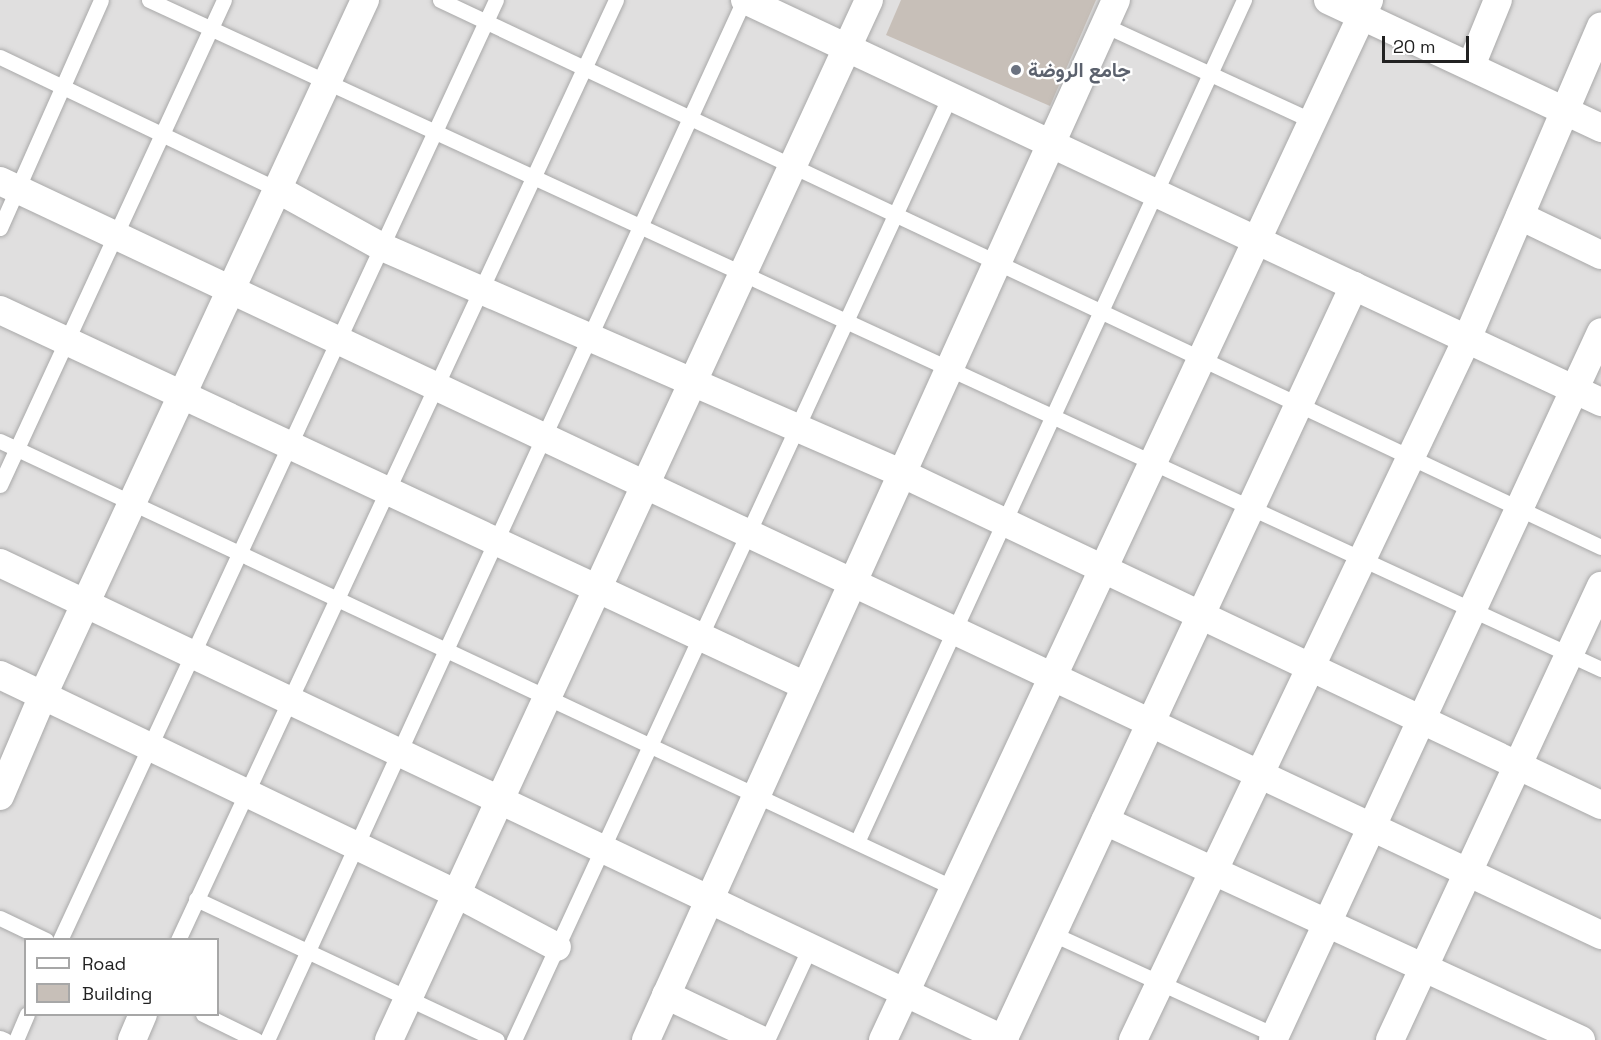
<!DOCTYPE html>
<meta charset="utf-8">
<style>
body{margin:0}
#map{position:relative;width:1601px;height:1040px;overflow:hidden;background:#f2efe9;font-family:"Space Grotesk",Vazirmatn,sans-serif}
div>[style]{position:absolute}
.residential>*{inset:0;background:#e0dfdf}
.building>*{inset:0;background:#c7bfb8}
.roads{filter:drop-shadow(0 0 2px #a9a9a9) drop-shadow(0 0 2px #a9a9a9)}
.lane>*{height:15px;margin:-7.5px;padding:0 7.5px;transform-origin:7.5px;border-radius:7.5px;background:#fff}
.street>*{height:28px;margin:-14px;padding:0 14px;transform-origin:14px;border-radius:14px;background:#fff}
.dots>*{width:16px;height:16px;translate:-50% -50%;box-sizing:border-box;border:3px solid #fff;border-radius:50%}
span{translate:-50% -50%;white-space:nowrap;text-align:center;line-height:1.15;-webkit-text-stroke:4.5px #fff;paint-order:stroke}
.worship-label{font-size:20px;color:#5b616d;font-weight:700}
.left{translate:0 -50%;text-align:left}
.legend{position:absolute;left:24px;top:938px;width:195px;height:78px;box-sizing:border-box;background:#fff;border:2px solid #a7a7a7;margin:0;padding:8px 10px;list-style:none;font-size:18px;color:#222}
.legend li{display:flex;align-items:center;gap:12px;height:30px}
.legend b{width:30px;border:2px solid #a7a7a7}
.scale{position:absolute;left:1382px;top:36px;width:87px;height:27px;box-sizing:border-box;border:3px solid #222;border-top:0;padding-left:8px;font-size:18px;line-height:21px;white-space:nowrap;color:#222;-webkit-text-stroke:4px #fff;paint-order:stroke}
</style>
<div id="map">
<div class="residential">
<div style="clip-path:polygon(evenodd,0 0,1601px 0,1601px 1040px,0 1040px,0 0,26px 940px,218px 940px,218px 1014px,26px 1014px,26px 940px)"></div>
</div>
<div class="building">
<div style="clip-path:polygon(901px 0,1096px 0,1050px 106px,886px 35px)"></div>
</div>
<div class="roads">
<div class="lane">
<div style="left:149px;top:0;width:1599px;rotate:24.74deg"></div>
<div style="left:440px;top:0;width:1283px;rotate:25.23deg"></div>
<div style="left:1104px;top:25px;width:230px;rotate:24.7deg"></div>
<div style="left:0;top:57px;width:307px;rotate:25.5deg"></div>
<div style="left:0;top:228px;width:249px;rotate:-66.1deg"></div>
<div style="left:0;top:441px;width:1054px;rotate:25.11deg"></div>
<div style="left:0;top:485px;width:534px;rotate:-65.21deg"></div>
<div style="left:857px;top:842px;width:927px;rotate:-65.32deg"></div>
<div style="left:196px;top:899px;width:332px;rotate:25.1deg"></div>
<div style="left:0;top:918px;width:51px;rotate:25.6deg"></div>
<div style="left:1053px;top:934px;width:248px;rotate:24.5deg"></div>
<div style="left:60px;top:940px;width:1036px;rotate:-65.12deg"></div>
<div style="left:178px;top:940px;width:1037px;rotate:-65.02deg"></div>
<div style="left:203px;top:1014px;width:59px;rotate:26.1deg"></div>
<div style="left:0;top:1038px;width:5px;rotate:22deg"></div>
<div style="left:16px;top:1040px;width:28px;rotate:-67deg"></div>
<div style="left:267px;top:1040px;width:1144px;rotate:-65.36deg"></div>
<div style="left:514px;top:1040px;width:1040px;rotate:-65.21deg"></div>
<div style="left:767px;top:1040px;width:102px;rotate:-65.2deg"></div>
</div>
<div class="street">
<div style="left:745px;top:0;width:946px;rotate:25.16deg"></div>
<div style="left:1328px;top:0;width:302px;rotate:25.1deg"></div>
<div style="left:1471px;top:66px;width:71px;rotate:-67.8deg"></div>
<div style="left:0;top:181px;width:1770px;rotate:25.22deg"></div>
<div style="left:277px;top:189px;width:120px;rotate:28.9deg"></div>
<div style="left:382px;top:247px;width:566px;rotate:23.53deg"></div>
<div style="left:901px;top:473px;width:775px;rotate:25.37deg"></div>
<div style="left:1520px;top:216px;width:90px;rotate:25.7deg"></div>
<div style="left:0;top:310px;width:889px;rotate:25.01deg"></div>
<div style="left:0;top:563px;width:1112px;rotate:25.39deg"></div>
<div style="left:0;top:675px;width:507px;rotate:25.6deg"></div>
<div style="left:457px;top:894px;width:113px;rotate:27.9deg"></div>
<div style="left:0;top:796px;width:110px;rotate:-66.9deg"></div>
<div style="left:43px;top:695px;width:766px;rotate:-65.14deg"></div>
<div style="left:1105px;top:821px;width:524px;rotate:24.71deg"></div>
<div style="left:666px;top:995px;width:105px;rotate:25.3deg"></div>
<div style="left:132px;top:1040px;width:28px;rotate:-67deg"></div>
<div style="left:389px;top:1040px;width:1145px;rotate:-65.22deg"></div>
<div style="left:646px;top:1040px;width:1141px;rotate:-65.68deg"></div>
<div style="left:883px;top:1040px;width:1148px;rotate:-64.95deg"></div>
<div style="left:1003px;top:1040px;width:832px;rotate:-65.04deg"></div>
<div style="left:1133px;top:1040px;width:777px;rotate:-64.52deg"></div>
<div style="left:1467px;top:339px;width:340px;rotate:-66.8deg"></div>
<div style="left:1273px;top:1040px;width:780px;rotate:-65.14deg"></div>
<div style="left:1390px;top:1040px;width:501px;rotate:-65.07deg"></div>
</div>
</div>
<div class="dots">
<div style="left:1016px;top:70px;background:#6b7280"></div>
</div>
<div class="worship-label">
<span class="left" style="left:1028px;top:70px">جامع الروضة</span>
</div>
<ul class="legend">
<li><b style="height:8px;background:#fff"></b>Road</li>
<li><b style="height:16px;background:#c7bfb8"></b>Building</li>
</ul>
<div class="scale">20 m</div>
</div>
